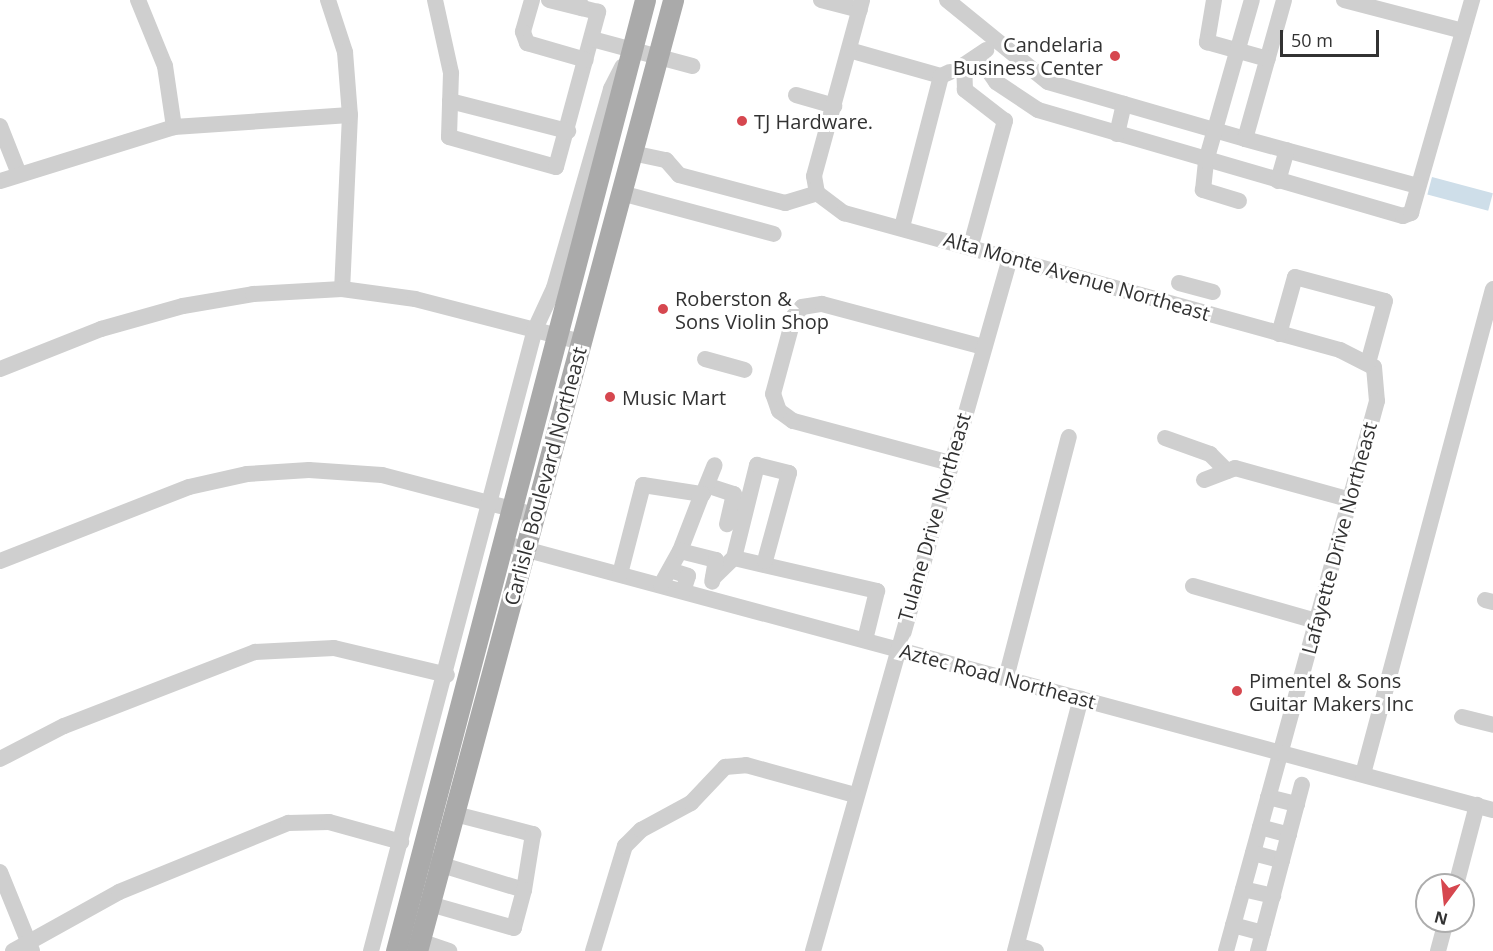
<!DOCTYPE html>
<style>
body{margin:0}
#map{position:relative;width:1493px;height:951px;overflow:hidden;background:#fff;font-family:"Open Sans",sans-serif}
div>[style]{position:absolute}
.water>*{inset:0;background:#cedee9;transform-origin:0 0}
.minor>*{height:16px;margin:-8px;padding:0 8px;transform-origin:8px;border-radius:8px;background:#cfcfcf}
.major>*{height:21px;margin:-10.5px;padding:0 10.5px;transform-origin:10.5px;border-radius:10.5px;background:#aaa}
.dots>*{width:16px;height:16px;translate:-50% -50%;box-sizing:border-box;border:3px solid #fff;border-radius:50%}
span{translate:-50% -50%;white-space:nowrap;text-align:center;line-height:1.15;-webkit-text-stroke:6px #fff;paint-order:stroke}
.poi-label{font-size:20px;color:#323232}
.right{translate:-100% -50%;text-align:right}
.left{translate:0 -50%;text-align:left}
.street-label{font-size:20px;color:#323232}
.north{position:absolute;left:1415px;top:873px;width:60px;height:60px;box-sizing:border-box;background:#fff;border:2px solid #adadad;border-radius:50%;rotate:195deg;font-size:16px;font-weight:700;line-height:24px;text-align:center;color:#323232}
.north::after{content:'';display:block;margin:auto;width:21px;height:27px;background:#d6474f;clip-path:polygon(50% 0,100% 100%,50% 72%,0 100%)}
.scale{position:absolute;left:1280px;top:30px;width:99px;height:27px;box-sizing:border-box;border:3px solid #323232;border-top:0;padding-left:8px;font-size:18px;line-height:21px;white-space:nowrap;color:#323232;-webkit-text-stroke:4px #fff;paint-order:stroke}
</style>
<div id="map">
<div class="water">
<div style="left:1432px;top:177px;width:63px;height:18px;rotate:15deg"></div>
</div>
<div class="minor">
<div style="left:138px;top:0;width:71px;rotate:67.8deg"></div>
<div style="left:165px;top:66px;width:62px;rotate:81.6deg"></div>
<div style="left:328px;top:0;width:55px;rotate:71.9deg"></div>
<div style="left:345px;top:52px;width:63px;rotate:85.5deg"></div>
<div style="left:350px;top:115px;width:174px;rotate:92.6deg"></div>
<div style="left:435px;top:0;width:75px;rotate:77.6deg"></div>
<div style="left:451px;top:73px;width:64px;rotate:91.8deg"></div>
<div style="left:449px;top:137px;width:111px;rotate:15.7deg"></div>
<div style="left:556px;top:167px;width:161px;rotate:-74.8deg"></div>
<div style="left:598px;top:12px;width:16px;rotate:-166deg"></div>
<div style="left:582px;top:8px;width:9px;rotate:-111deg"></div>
<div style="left:532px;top:0;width:33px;rotate:106deg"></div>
<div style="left:523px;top:32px;width:12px;rotate:70deg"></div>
<div style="left:527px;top:43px;width:61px;rotate:16.1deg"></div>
<div style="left:549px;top:0;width:34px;rotate:14deg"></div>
<div style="left:821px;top:0;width:40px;rotate:14.4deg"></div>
<div style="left:947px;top:0;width:130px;rotate:39.1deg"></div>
<div style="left:1048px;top:82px;width:205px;rotate:16.1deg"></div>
<div style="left:1245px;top:139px;width:144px;rotate:-74.3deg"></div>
<div style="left:1214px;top:0;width:43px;rotate:99.5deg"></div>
<div style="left:1207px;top:42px;width:63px;rotate:15.6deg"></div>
<div style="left:1344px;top:0;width:123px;rotate:14.6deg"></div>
<div style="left:592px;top:39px;width:104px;rotate:15.1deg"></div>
<div style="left:849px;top:50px;width:96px;rotate:15.8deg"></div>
<div style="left:941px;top:76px;width:10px;rotate:-24deg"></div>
<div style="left:978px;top:56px;width:32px;rotate:55deg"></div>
<div style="left:996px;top:82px;width:50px;rotate:33.7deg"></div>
<div style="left:1038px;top:110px;width:380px;rotate:16.2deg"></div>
<div style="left:1403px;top:216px;width:9px;rotate:-21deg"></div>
<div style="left:1411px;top:213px;width:222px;rotate:-74deg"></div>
<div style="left:796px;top:95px;width:40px;rotate:16deg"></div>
<div style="left:450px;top:101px;width:122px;rotate:14.3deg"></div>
<div style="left:0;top:126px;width:52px;rotate:68.4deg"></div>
<div style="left:1117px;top:134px;width:31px;rotate:-77deg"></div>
<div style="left:1245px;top:139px;width:179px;rotate:15.2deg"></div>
<div style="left:632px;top:153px;width:35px;rotate:12deg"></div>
<div style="left:666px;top:160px;width:20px;rotate:49deg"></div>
<div style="left:679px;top:175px;width:110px;rotate:14.8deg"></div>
<div style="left:785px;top:203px;width:34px;rotate:-17deg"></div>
<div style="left:0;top:181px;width:182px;rotate:-17.2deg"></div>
<div style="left:174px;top:127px;width:176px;rotate:-3.9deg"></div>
<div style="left:1278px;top:181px;width:32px;rotate:-74deg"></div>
<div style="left:621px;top:193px;width:158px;rotate:15deg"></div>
<div style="left:817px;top:193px;width:34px;rotate:37deg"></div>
<div style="left:844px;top:213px;width:515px;rotate:15.44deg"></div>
<div style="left:1340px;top:350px;width:38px;rotate:27deg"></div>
<div style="left:1374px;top:367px;width:34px;rotate:85deg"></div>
<div style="left:1377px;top:401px;width:570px;rotate:105.35deg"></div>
<div style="left:817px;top:193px;width:17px;rotate:-100deg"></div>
<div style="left:814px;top:176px;width:182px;rotate:-74.7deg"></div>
<div style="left:1239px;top:201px;width:38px;rotate:-163deg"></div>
<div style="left:1203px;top:190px;width:29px;rotate:-84deg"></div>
<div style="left:1206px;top:161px;width:167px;rotate:-74.1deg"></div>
<div style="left:902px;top:227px;width:156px;rotate:-75.5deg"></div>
<div style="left:971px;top:245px;width:129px;rotate:-74.7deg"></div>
<div style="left:1005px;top:121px;width:51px;rotate:-142.2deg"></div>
<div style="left:965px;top:90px;width:25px;rotate:-92deg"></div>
<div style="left:964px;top:65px;width:27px;rotate:-34deg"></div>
<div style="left:1179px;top:283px;width:35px;rotate:15deg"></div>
<div style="left:1279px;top:334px;width:59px;rotate:-74.3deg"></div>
<div style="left:1295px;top:277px;width:93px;rotate:14.9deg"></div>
<div style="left:1385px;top:301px;width:64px;rotate:105.3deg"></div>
<div style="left:705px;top:359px;width:41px;rotate:15.4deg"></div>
<div style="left:0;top:369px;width:109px;rotate:-21.6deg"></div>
<div style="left:101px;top:329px;width:85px;rotate:-15.7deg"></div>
<div style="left:183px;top:306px;width:71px;rotate:-9.7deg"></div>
<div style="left:253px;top:294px;width:89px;rotate:-3.2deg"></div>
<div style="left:342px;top:289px;width:74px;rotate:7.8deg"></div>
<div style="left:415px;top:299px;width:171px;rotate:14.5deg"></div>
<div style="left:1165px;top:438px;width:48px;rotate:19.6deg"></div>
<div style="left:1210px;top:454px;width:24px;rotate:45deg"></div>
<div style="left:950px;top:463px;width:163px;rotate:-165deg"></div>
<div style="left:793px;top:421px;width:17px;rotate:-144deg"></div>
<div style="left:779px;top:411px;width:18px;rotate:-109deg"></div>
<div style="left:773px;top:394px;width:81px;rotate:-74.9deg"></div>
<div style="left:794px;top:316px;width:12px;rotate:-48deg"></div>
<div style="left:802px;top:307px;width:20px;rotate:-9deg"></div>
<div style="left:822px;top:304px;width:168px;rotate:14.9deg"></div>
<div style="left:1204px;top:480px;width:33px;rotate:-21deg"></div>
<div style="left:1235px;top:468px;width:120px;rotate:15.4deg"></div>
<div style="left:709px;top:486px;width:26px;rotate:18deg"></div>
<div style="left:734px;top:494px;width:31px;rotate:103deg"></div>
<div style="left:703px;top:494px;width:31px;rotate:-68deg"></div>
<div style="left:502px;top:543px;width:1026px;rotate:15.08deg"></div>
<div style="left:734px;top:558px;width:147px;rotate:13deg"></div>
<div style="left:877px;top:591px;width:50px;rotate:103.8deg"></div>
<div style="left:0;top:561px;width:203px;rotate:-21.4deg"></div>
<div style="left:189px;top:487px;width:59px;rotate:-12.6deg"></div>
<div style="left:247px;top:474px;width:62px;rotate:-3.7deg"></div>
<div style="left:309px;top:470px;width:73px;rotate:3.9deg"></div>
<div style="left:382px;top:475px;width:158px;rotate:14.7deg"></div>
<div style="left:670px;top:570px;width:19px;rotate:18deg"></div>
<div style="left:688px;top:576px;width:16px;rotate:108deg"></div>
<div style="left:620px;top:574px;width:92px;rotate:-75.5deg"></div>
<div style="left:643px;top:485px;width:60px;rotate:8.7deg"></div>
<div style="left:702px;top:494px;width:61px;rotate:111.1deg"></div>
<div style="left:713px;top:578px;width:29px;rotate:-44deg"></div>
<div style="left:734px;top:558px;width:96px;rotate:-76.1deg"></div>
<div style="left:757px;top:465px;width:33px;rotate:14deg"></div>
<div style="left:789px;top:473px;width:91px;rotate:105.3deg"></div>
<div style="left:661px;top:585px;width:39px;rotate:-61deg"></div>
<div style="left:680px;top:551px;width:37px;rotate:14deg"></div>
<div style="left:716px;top:560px;width:22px;rotate:100deg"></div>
<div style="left:1193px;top:586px;width:128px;rotate:15.9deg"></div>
<div style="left:1485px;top:600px;width:8px;rotate:14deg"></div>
<div style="left:1006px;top:678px;width:249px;rotate:-75.4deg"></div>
<div style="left:1462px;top:717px;width:32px;rotate:14deg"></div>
<div style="left:0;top:759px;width:72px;rotate:-27.3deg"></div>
<div style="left:64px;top:726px;width:205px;rotate:-21.2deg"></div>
<div style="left:255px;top:652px;width:79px;rotate:-2.9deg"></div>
<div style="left:334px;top:648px;width:116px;rotate:13.4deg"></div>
<div style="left:1363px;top:774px;width:502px;rotate:-75deg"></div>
<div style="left:1268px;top:797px;width:30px;rotate:14deg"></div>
<div style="left:455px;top:814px;width:81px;rotate:14.4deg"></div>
<div style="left:533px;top:834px;width:57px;rotate:99.1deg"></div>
<div style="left:1260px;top:827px;width:30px;rotate:15deg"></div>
<div style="left:1253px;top:853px;width:30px;rotate:15deg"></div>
<div style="left:429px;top:861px;width:99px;rotate:17deg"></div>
<div style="left:524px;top:890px;width:39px;rotate:105deg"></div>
<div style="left:514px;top:928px;width:87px;rotate:-164.1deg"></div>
<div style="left:0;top:872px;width:85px;rotate:67.9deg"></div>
<div style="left:1456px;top:885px;width:83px;rotate:-75.3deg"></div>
<div style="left:1243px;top:889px;width:31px;rotate:13deg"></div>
<div style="left:1233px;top:925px;width:31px;rotate:15deg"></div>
<div style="left:420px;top:941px;width:31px;rotate:19deg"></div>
<div style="left:1017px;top:945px;width:20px;rotate:18deg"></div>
<div style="left:13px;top:951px;width:121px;rotate:-29.1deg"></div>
<div style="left:119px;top:892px;width:183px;rotate:-22.2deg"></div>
<div style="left:288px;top:823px;width:41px;rotate:-1.4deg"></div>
<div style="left:329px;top:822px;width:75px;rotate:15.5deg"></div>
<div style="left:371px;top:951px;width:643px;rotate:-75.23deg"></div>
<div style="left:535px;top:329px;width:45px;rotate:-65.1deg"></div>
<div style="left:554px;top:288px;width:207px;rotate:-74deg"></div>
<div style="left:611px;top:89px;width:25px;rotate:-63deg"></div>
<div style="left:593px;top:951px;width:110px;rotate:-73.1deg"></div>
<div style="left:625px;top:846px;width:23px;rotate:-45deg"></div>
<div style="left:641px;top:830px;width:57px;rotate:-28.4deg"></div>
<div style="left:691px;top:803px;width:50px;rotate:-46.6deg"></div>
<div style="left:725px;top:767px;width:21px;rotate:-5deg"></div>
<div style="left:746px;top:765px;width:113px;rotate:15.4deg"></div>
<div style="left:813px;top:951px;width:720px;rotate:-74.13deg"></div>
<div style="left:1015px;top:951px;width:261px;rotate:-75.4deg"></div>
<div style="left:1258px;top:951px;width:172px;rotate:-75.2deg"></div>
<div style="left:1438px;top:951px;width:31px;rotate:-75deg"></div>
</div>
<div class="major">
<div style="left:396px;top:951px;width:983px;rotate:-75.33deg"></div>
<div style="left:417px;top:951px;width:985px;rotate:-74.93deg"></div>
</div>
<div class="dots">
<div style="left:1115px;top:56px;background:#d6474f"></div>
<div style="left:742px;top:121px;background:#d6474f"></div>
<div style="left:663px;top:309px;background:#d6474f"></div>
<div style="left:610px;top:397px;background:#d6474f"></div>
<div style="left:1237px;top:691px;background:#d6474f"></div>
</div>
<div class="poi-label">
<span class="right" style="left:1103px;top:56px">Candelaria<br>Business Center</span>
<span class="left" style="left:754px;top:121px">TJ Hardware.</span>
<span class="left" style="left:675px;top:310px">Roberston &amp;<br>Sons Violin Shop</span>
<span class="left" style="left:622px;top:397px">Music Mart</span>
<span class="left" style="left:1249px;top:692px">Pimentel &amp; Sons<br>Guitar Makers Inc</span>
</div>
<div class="street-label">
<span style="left:1077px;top:276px;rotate:16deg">Alta Monte Avenue Northeast</span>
<span style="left:545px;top:476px;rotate:-75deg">Carlisle Boulevard Northeast</span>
<span style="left:934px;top:517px;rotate:-74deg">Tulane Drive Northeast</span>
<span style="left:1339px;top:538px;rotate:-75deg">Lafayette Drive Northeast</span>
<span style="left:998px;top:676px;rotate:15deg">Aztec Road Northeast</span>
</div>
<div class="north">N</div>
<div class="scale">50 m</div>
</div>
